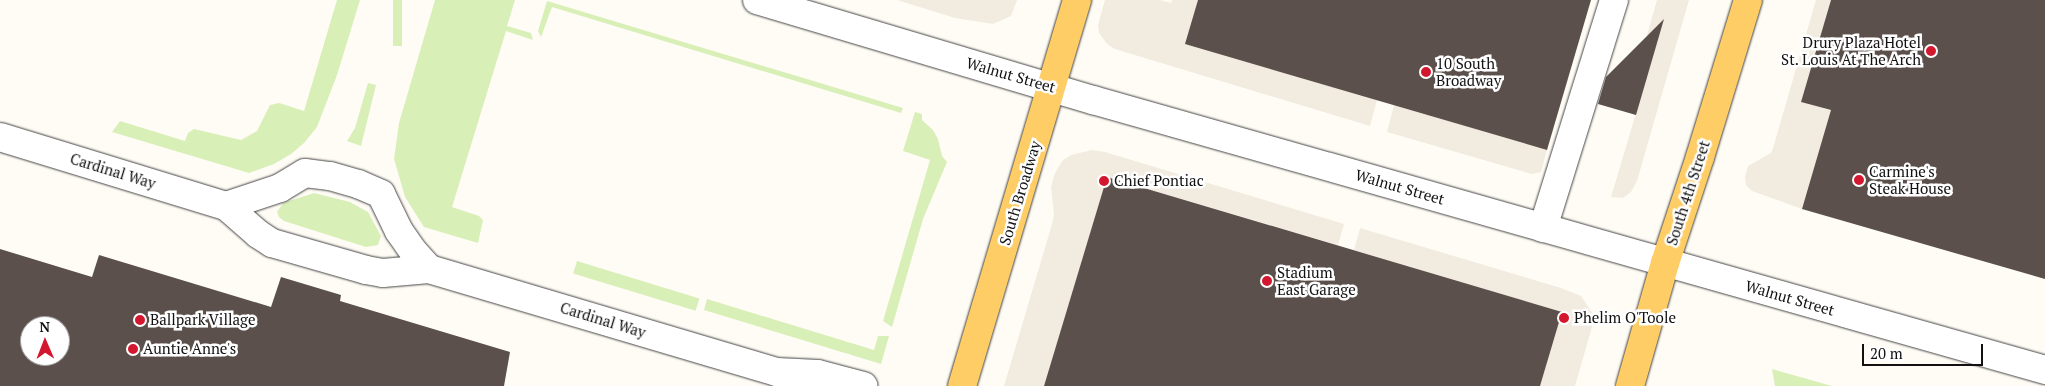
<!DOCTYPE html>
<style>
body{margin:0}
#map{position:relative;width:2045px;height:386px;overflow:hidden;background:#fffcf5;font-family:"PT Serif",serif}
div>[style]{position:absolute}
.green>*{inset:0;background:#d9efb8;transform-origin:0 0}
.plaza>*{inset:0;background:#f2ece0}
.building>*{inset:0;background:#5b504c}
.roads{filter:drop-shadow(0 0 1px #444) drop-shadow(0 0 1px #444)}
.minor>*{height:28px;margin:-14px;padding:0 14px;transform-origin:14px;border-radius:14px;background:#fff}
.major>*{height:28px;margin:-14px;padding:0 14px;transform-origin:14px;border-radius:14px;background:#ffcd65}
.dots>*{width:14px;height:14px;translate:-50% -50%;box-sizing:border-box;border:2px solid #fff;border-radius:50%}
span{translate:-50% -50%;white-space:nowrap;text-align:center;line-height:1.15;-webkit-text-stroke:5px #fff;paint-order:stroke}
.poi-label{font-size:15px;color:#111}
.right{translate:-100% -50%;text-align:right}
.left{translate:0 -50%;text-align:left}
.street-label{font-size:15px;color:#111}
.north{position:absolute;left:20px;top:316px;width:50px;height:50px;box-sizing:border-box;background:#fff;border:1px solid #a0a0a0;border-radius:50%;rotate:359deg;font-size:14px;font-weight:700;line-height:20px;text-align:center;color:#111}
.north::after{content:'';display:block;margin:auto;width:18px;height:22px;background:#d3172f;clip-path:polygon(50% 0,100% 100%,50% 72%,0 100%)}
.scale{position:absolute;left:1862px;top:344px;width:121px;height:22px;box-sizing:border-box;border:2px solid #111;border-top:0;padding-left:6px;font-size:15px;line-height:18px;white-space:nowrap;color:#111;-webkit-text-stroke:4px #fff;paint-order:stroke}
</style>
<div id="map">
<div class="green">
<div style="clip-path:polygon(337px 0,360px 0,337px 75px,317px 127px,304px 143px,291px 154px,274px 164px,249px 173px,112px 132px,120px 121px,185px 141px,188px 133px,194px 129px,241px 140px,257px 131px,270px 105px,279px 103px,304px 111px)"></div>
<div style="left:393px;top:0;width:9px;height:46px"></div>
<div style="clip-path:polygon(435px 0,515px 0,507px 26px,531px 33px,533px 40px,506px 31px,452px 207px,479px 216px,483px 220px,478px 243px,424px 227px,405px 197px,394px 159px,399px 123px)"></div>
<div style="clip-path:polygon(547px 1px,903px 108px,901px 113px,552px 7px,541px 37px,538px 31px)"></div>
<div style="clip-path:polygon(368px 83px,376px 85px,361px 146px,347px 141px,355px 128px)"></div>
<div style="clip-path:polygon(915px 112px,922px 114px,922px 120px,933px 130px,938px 139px,942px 156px,947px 162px,923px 219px,892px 327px,883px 321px,930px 160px,903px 151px)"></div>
<div style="clip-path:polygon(314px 193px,350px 202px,368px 212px,381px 236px,378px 245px,366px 247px,284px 221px,279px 217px,277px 212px,283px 203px)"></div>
<div style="left:577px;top:261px;width:128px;height:13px;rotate:17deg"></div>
<div style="clip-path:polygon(707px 299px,874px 350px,878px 336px,889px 336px,881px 364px,704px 310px)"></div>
<div style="clip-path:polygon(1772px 369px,1832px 386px,1775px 386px)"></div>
</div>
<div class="plaza">
<div style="clip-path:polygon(897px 0,1017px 0,1011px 16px,993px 24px,955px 18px)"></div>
<div style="clip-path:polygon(1105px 0,1160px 0,1171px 3px,1172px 0,1198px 0,1377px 100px,1370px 126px,1115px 49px,1107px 44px,1099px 33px,1098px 25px)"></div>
<div style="clip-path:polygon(1657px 0,1689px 0,1637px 181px,1631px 192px,1623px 198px,1611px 197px,1653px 56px,1650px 36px,1647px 35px)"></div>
<div style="clip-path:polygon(1816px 0,1831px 0,1801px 102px,1850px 116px,1802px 209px,1752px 191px,1746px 185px,1745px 177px,1748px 166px,1771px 153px,1773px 148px)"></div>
<div style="clip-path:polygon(1394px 105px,1547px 150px,1541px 172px,1532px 174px,1387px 132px)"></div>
<div style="clip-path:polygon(1092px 150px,1105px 152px,1344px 224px,1338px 245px,1107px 177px,1044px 386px,1004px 386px,1052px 224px,1054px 214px,1051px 187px,1055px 173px,1062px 161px,1071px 155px)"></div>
<div style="clip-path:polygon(1360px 228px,1561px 288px,1581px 296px,1593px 314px,1592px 327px,1575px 386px,1540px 386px,1562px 312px,1354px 250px)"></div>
</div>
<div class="building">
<div style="clip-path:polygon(1198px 0,1591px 0,1547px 150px,1185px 44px)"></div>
<div style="clip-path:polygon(1831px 0,2045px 0,2045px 279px,1802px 209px,1831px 110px,1801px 102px)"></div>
<div style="clip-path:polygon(1664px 19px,1636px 115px,1598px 104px,1606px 77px)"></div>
<div style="clip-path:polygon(1107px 177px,1562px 312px,1540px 386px,1044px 386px)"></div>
<div style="clip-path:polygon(evenodd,0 249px,92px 277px,99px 255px,271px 307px,281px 277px,341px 295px,340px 301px,510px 352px,504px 386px,0 386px,0 249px,30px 326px,60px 326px,60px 356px,30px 356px,30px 326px)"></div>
</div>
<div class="roads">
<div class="minor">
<div style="left:757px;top:0;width:351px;rotate:16.6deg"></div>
<div style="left:1093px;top:100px;width:990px;rotate:15.83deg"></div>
<div style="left:0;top:137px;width:236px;rotate:17deg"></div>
<div style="left:226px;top:206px;width:43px;rotate:41.2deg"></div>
<div style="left:258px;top:234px;width:17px;rotate:33deg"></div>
<div style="left:272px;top:243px;width:98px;rotate:16deg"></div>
<div style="left:366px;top:270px;width:17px;rotate:10deg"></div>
<div style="left:383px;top:273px;width:46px;rotate:-5deg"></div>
<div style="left:429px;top:269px;width:363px;rotate:16.5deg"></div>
<div style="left:777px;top:372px;width:41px;rotate:2.8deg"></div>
<div style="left:818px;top:374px;width:47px;rotate:14.9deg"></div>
<div style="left:226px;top:206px;width:57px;rotate:-18.4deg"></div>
<div style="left:280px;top:188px;width:29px;rotate:-31deg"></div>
<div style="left:305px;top:173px;width:25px;rotate:7deg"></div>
<div style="left:330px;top:176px;width:29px;rotate:16deg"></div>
<div style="left:358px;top:184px;width:25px;rotate:23deg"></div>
<div style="left:381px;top:194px;width:41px;rotate:64.1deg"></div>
<div style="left:399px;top:231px;width:24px;rotate:55deg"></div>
<div style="left:413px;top:251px;width:24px;rotate:48deg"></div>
<div style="left:1543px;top:228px;width:239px;rotate:-72.7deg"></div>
</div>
<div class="major">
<div style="left:962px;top:386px;width:403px;rotate:-73.4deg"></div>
<div style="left:1630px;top:386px;width:128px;rotate:-74.1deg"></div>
<div style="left:1665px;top:263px;width:112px;rotate:-71.7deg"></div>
<div style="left:1700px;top:157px;width:164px;rotate:-73deg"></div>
</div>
</div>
<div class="dots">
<div style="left:1931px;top:51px;background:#d3172f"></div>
<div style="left:1426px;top:72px;background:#d3172f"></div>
<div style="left:1859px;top:180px;background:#d3172f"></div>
<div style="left:1104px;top:181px;background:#d3172f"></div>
<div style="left:1267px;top:281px;background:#d3172f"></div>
<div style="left:1564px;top:318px;background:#d3172f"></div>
<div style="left:140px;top:320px;background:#d3172f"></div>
<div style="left:133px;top:349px;background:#d3172f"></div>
</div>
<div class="poi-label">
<span class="right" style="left:1921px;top:51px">Drury Plaza Hotel<br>St. Louis At The Arch</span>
<span class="left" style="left:1436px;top:72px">10 South<br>Broadway</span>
<span class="left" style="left:1869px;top:180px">Carmine's<br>Steak House</span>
<span class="left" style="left:1114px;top:181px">Chief Pontiac</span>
<span class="left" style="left:1277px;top:281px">Stadium<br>East Garage</span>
<span class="left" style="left:1574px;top:318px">Phelim O'Toole</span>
<span class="left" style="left:150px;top:320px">Ballpark Village</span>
<span class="left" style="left:143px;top:349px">Auntie Anne's</span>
</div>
<div class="street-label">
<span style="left:1011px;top:75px;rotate:16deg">Walnut Street</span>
<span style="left:113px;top:171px;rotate:17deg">Cardinal Way</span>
<span style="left:1400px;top:187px;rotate:16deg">Walnut Street</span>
<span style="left:1020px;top:193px;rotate:-73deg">South Broadway</span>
<span style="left:1688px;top:193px;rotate:-72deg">South 4th Street</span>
<span style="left:1790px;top:298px;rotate:16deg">Walnut Street</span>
<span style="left:603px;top:320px;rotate:17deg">Cardinal Way</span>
</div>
<div class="north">N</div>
<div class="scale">20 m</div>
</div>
